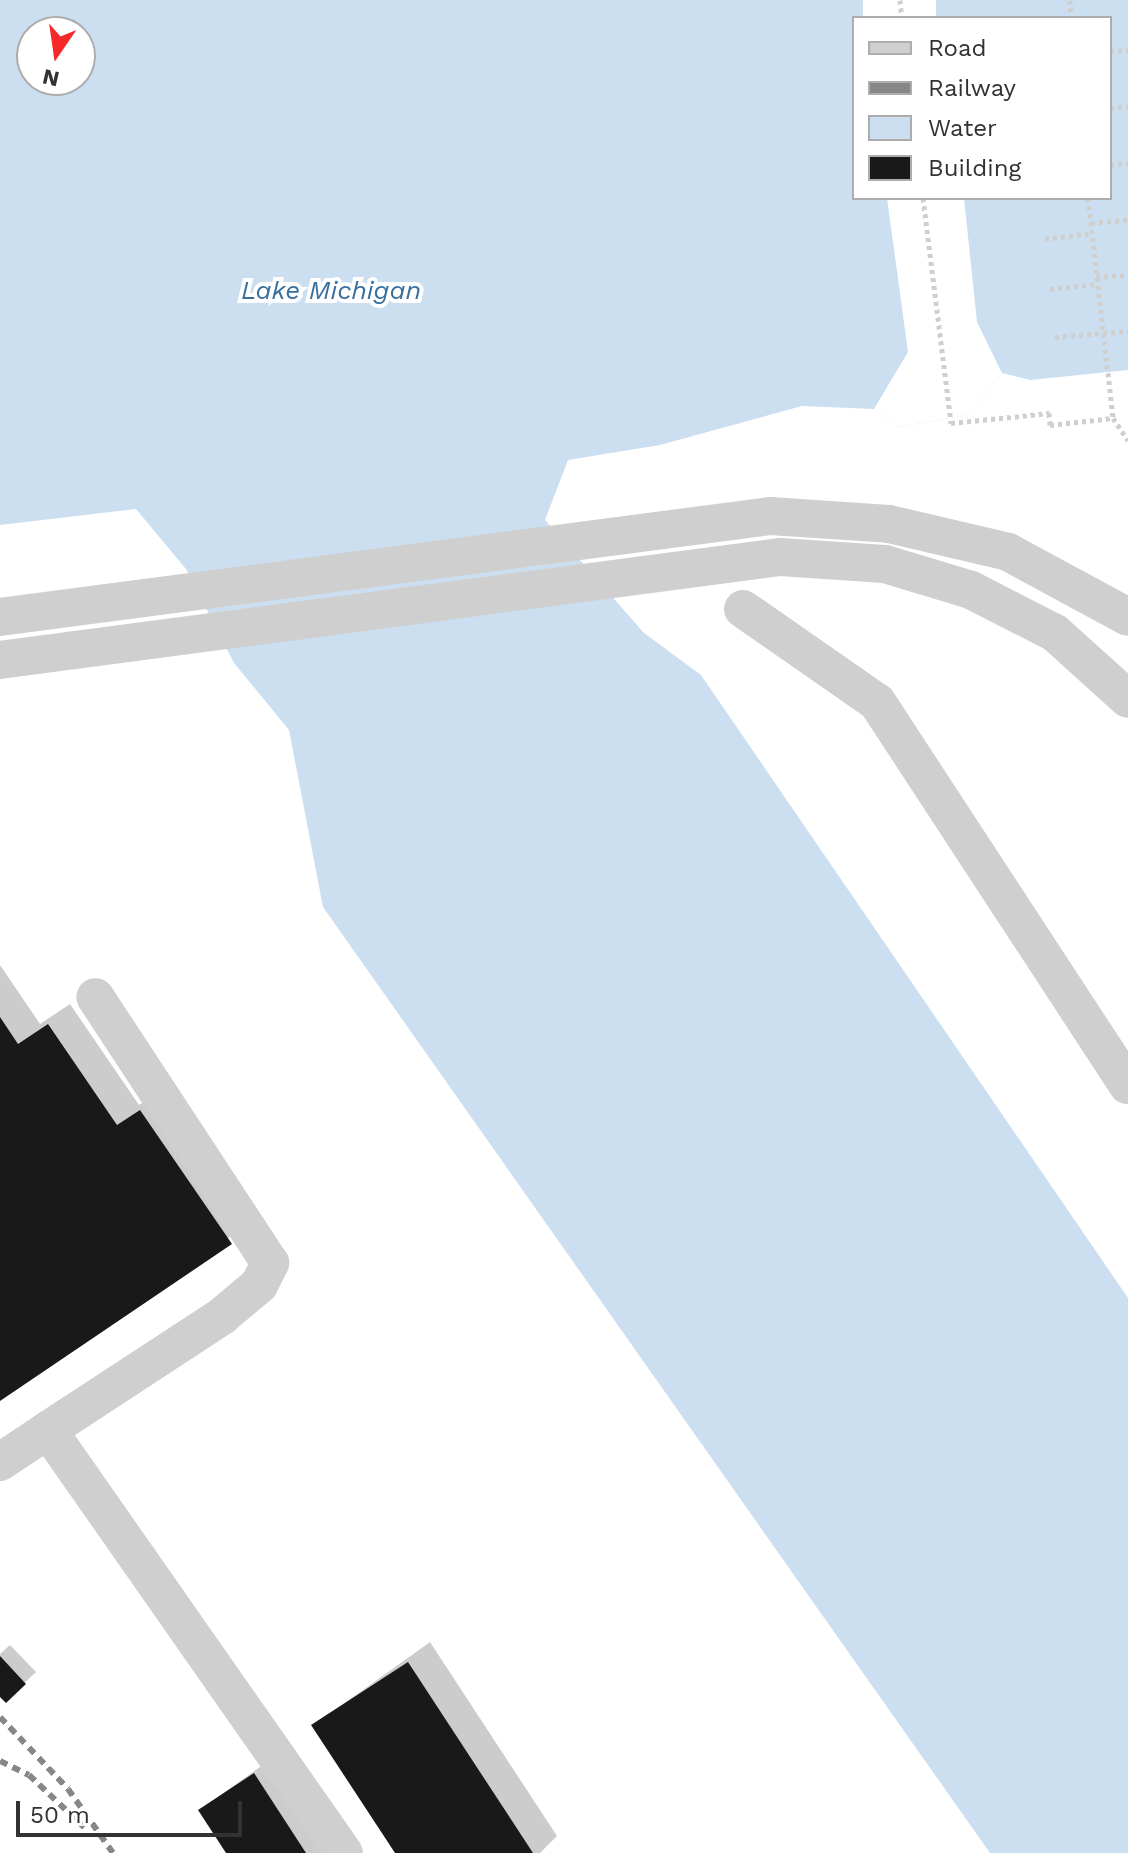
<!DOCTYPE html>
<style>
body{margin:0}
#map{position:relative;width:1128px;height:1853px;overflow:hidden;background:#fff;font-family:"Work Sans",sans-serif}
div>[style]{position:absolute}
.water>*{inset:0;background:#cbdff1}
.pier>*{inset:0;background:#fff;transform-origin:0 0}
.shadow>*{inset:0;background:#0003}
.building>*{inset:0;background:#191919}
.path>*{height:5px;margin-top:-2.5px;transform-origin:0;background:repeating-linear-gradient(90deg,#cfcfcf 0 4px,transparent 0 8px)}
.minor>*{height:38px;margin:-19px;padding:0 19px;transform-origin:19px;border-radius:19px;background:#cfcfcf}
.rail>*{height:6px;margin-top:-3px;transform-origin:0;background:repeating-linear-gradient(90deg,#878787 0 8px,transparent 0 14px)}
span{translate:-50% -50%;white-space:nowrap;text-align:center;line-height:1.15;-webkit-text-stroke:8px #fff;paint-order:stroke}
.water-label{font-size:26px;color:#376f9e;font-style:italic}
.legend{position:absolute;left:852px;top:16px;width:260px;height:184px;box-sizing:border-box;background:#fff;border:2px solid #adadad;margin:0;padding:10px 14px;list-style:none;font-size:24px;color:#323232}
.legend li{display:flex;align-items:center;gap:16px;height:40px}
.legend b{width:40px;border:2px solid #adadad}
.north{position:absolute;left:16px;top:16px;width:80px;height:80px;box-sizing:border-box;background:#fff;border:2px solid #adadad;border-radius:50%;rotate:193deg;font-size:22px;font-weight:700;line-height:32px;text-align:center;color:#323232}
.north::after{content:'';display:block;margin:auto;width:28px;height:36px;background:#f62828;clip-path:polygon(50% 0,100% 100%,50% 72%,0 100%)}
.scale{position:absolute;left:16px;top:1801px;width:226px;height:36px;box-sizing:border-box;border:4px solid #323232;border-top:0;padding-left:10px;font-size:24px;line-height:28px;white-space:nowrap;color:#323232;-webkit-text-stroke:6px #fff;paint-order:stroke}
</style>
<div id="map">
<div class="water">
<div style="clip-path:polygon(evenodd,0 0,1128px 0,1128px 370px,1030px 380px,1002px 373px,968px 415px,898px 427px,874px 409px,802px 406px,660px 445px,568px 460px,545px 520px,644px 633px,701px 675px,1128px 1298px,1128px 1853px,990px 1853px,323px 907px,289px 730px,234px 663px,186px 569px,136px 509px,0 525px,0 0,854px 18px,1110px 18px,1110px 198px,854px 198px,854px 18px,0 0,32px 32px,80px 32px,80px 80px,32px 80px,32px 32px)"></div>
</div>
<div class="pier">
<div style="left:863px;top:0;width:73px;height:18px"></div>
<div style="clip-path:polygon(887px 198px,964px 198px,977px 322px,1002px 373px,968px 415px,898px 427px,874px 409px,908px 352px)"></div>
</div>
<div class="shadow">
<div style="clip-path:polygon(0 965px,40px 1024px,70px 1004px,139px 1105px,162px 1090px,252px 1221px,0 1399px)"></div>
<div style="clip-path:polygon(430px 1642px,557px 1836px,540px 1853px,397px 1853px,314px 1725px)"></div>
<div style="clip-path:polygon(10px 1645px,36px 1672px,6px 1700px,0 1654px)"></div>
<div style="clip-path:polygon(271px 1759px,333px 1853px,228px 1853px,200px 1810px)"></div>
</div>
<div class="building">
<div style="clip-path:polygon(0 1017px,18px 1044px,48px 1024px,117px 1125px,140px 1110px,232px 1244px,0 1401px)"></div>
<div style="clip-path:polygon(0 1656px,26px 1684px,6px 1703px,0 1697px)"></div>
<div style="clip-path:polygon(408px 1662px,533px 1853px,395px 1853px,311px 1725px)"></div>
<div style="clip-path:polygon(254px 1773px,306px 1853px,226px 1853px,198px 1810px)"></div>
</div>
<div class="path">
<div style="left:900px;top:0;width:18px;rotate:84deg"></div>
<div style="left:1070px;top:0;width:18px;rotate:87deg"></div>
<div style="left:1110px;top:51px;width:18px;rotate:-3deg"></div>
<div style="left:1110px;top:108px;width:18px;rotate:-6deg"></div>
<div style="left:1110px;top:165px;width:18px;rotate:-6deg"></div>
<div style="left:923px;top:198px;width:227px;rotate:82.9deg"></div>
<div style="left:951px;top:423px;width:99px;rotate:-5.8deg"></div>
<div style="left:1049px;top:413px;width:12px;rotate:85deg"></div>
<div style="left:1050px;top:425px;width:63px;rotate:-6.3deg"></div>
<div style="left:1113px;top:418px;width:27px;rotate:56deg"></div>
<div style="left:1088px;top:198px;width:221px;rotate:83.5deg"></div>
<div style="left:1091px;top:223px;width:37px;rotate:-5deg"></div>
<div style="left:1045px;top:239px;width:47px;rotate:-7.3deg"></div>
<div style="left:1096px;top:277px;width:32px;rotate:-4deg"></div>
<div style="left:1050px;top:289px;width:46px;rotate:-6.2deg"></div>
<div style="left:1055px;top:337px;width:73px;rotate:-4.7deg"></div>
</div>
<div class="minor">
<div style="left:743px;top:609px;width:163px;rotate:34.8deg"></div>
<div style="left:877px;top:702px;width:458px;rotate:56.8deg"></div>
<div style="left:0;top:617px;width:777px;rotate:-7.47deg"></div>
<div style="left:770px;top:516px;width:119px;rotate:3.8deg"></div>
<div style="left:889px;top:524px;width:122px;rotate:13.2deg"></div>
<div style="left:1008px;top:552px;width:136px;rotate:28.4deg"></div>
<div style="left:0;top:660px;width:787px;rotate:-7.52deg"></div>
<div style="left:780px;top:557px;width:105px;rotate:3.8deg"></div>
<div style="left:885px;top:564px;width:90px;rotate:16.8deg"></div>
<div style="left:971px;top:590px;width:94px;rotate:27.1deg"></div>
<div style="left:1055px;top:633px;width:98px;rotate:42.1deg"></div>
<div style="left:48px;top:1430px;width:208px;rotate:-33.2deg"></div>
<div style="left:222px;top:1316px;width:48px;rotate:-40deg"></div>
<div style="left:259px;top:1285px;width:25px;rotate:-63deg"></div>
<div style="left:270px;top:1263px;width:318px;rotate:-123.3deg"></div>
<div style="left:0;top:1462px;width:58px;rotate:-33.7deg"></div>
<div style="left:48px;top:1430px;width:516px;rotate:55.02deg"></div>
</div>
<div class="rail">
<div style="left:0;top:1717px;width:99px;rotate:46.6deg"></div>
<div style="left:68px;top:1789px;width:78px;rotate:54.9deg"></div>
<div style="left:0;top:1761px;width:32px;rotate:26deg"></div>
<div style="left:29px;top:1775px;width:76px;rotate:43.4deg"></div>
</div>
<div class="water-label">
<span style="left:331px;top:291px">Lake Michigan</span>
</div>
<ul class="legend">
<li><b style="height:10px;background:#cfcfcf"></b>Road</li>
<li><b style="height:10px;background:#878787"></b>Railway</li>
<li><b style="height:22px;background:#cbdff1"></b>Water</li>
<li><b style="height:22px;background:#191919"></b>Building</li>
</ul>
<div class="north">N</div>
<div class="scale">50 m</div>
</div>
